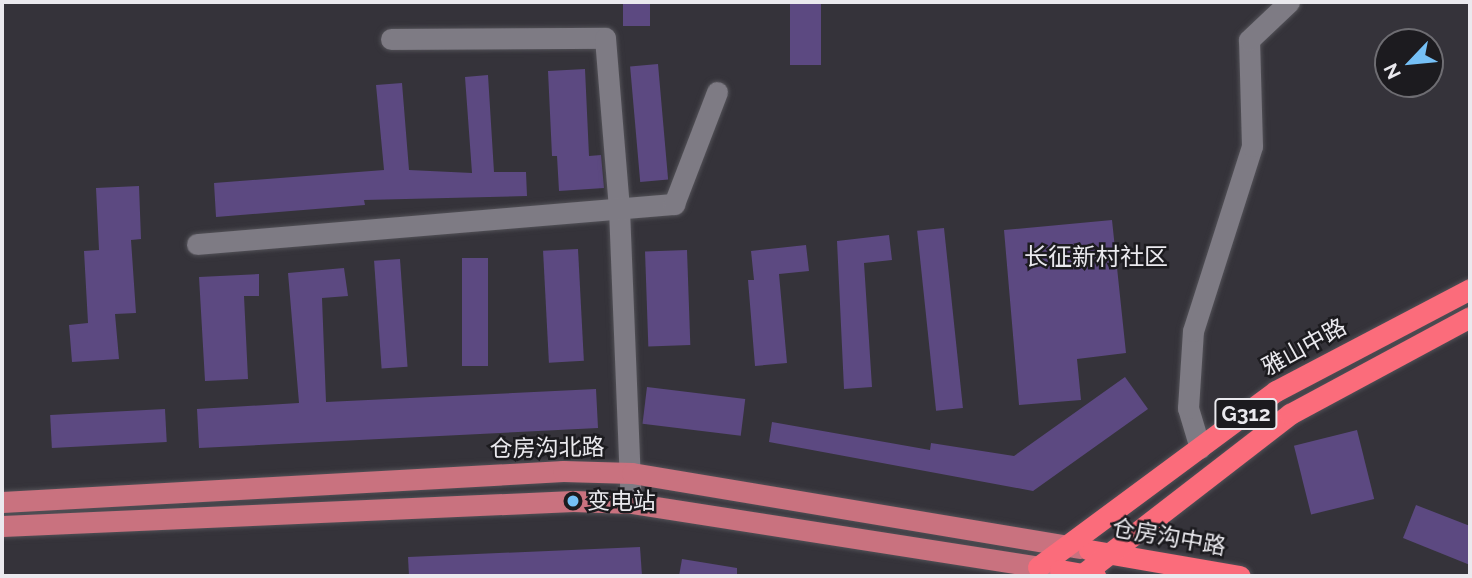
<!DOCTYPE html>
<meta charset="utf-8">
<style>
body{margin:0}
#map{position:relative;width:1472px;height:578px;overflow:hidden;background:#35333a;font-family:Raleway,"Noto Sans SC",sans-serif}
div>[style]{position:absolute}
.building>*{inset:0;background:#5c4981;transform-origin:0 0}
.roads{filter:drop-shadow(0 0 2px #525157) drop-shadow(0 0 2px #525157)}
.minor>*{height:21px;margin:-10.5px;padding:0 10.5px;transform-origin:10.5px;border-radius:10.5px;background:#7e7b84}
.major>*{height:21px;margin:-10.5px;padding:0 10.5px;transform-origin:10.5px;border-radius:10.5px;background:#c9727f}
.highway>*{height:21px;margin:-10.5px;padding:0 10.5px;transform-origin:10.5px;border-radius:10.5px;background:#fb6c7b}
.dots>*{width:19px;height:19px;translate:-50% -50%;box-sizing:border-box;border:4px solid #1c1b1f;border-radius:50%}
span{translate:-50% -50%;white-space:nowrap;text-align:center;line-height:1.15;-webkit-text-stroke:5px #1c1b1f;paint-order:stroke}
.shield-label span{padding:2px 5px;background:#1c1b1f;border:2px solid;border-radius:5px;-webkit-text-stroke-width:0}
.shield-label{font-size:21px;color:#eae9ee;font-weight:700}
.street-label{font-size:23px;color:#eae9ee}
.poi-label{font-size:23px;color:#eae9ee}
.left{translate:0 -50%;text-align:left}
.neighbourhood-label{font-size:24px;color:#eae9ee}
.frame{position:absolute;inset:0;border:4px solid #eae9ee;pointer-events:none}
.north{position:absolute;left:1374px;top:28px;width:70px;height:70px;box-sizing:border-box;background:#1c1b1f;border:2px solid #6e6d72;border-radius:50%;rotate:244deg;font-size:19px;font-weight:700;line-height:28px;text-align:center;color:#eae9ee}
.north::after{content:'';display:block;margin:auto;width:24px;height:32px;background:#75c0f6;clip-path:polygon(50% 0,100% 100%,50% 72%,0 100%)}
</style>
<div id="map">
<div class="building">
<div style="left:623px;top:2px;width:27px;height:24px"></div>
<div style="left:790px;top:2px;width:31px;height:63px"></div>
<div style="left:658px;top:64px;width:116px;height:28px;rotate:85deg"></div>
<div style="clip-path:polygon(585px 69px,589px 156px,601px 155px,604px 188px,559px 191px,557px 156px,552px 156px,548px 71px)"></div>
<div style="clip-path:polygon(488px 75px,494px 172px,526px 172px,527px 196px,364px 200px,365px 205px,216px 217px,214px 183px,384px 170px,376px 85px,402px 83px,409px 170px,472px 173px,465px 77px)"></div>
<div style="clip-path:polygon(139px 186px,141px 239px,131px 240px,136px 313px,115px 314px,119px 359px,72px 362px,69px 325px,88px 323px,84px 251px,99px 250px,96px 188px)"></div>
<div style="clip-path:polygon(1112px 220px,1126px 353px,1077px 359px,1081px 400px,1019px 405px,1004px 230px)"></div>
<div style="left:944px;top:228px;width:181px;height:27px;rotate:84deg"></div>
<div style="clip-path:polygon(889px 235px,892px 260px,864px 263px,872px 387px,844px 389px,837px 241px)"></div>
<div style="clip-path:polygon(806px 245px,809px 271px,779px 274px,787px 363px,755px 366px,748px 280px,754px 280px,751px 251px)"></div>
<div style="left:578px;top:249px;width:112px;height:35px;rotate:87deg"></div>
<div style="left:687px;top:250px;width:95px;height:42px;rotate:88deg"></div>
<div style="left:462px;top:258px;width:26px;height:108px"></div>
<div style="left:400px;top:259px;width:108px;height:26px;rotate:86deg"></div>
<div style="clip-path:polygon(344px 268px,348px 296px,322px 298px,326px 402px,596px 389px,598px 428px,199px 448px,197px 409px,299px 403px,288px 273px)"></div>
<div style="clip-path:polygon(259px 274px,259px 296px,244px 296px,248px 379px,205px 381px,199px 277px)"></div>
<div style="clip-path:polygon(1125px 377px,1148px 409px,1033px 491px,769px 442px,772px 422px,930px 450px,931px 443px,1014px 456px)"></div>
<div style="left:647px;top:387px;width:99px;height:37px;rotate:7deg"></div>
<div style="left:165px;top:409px;width:33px;height:115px;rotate:87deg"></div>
<div style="left:1357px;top:430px;width:71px;height:65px;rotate:76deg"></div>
<div style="clip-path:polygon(1416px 505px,1470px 526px,1470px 565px,1403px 538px)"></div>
<div style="clip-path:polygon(640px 547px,642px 576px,409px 576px,408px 557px)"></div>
<div style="clip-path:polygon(682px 559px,737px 568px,737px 576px,679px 576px)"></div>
</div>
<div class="roads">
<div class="minor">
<div style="left:391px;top:39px;width:214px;rotate:-0.3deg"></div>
<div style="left:605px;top:38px;width:172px;rotate:85.3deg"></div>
<div style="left:619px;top:209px;width:294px;rotate:87.7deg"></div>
<div style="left:197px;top:244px;width:479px;rotate:-4.8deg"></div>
<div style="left:674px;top:204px;width:120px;rotate:-69deg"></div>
<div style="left:1200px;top:448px;width:42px;rotate:-106.7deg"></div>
<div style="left:1188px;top:408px;width:77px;rotate:-86.3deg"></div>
<div style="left:1193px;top:331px;width:194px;rotate:-72.3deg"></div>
<div style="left:1252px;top:146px;width:106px;rotate:-91.6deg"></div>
<div style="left:1249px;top:40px;width:55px;rotate:-43.5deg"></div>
</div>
<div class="major">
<div style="left:2px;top:502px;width:562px;rotate:-3.16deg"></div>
<div style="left:563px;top:471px;width:69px;rotate:1.7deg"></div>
<div style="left:632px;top:473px;width:454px;rotate:9.5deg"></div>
<div style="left:2px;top:526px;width:572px;rotate:-2.51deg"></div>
<div style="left:573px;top:501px;width:58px;rotate:2deg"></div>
<div style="left:631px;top:503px;width:428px;rotate:8.9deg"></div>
</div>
<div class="highway">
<div style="left:1089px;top:550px;width:153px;rotate:9.8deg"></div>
<div style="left:1038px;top:567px;width:296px;rotate:-36.5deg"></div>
<div style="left:1276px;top:391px;width:219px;rotate:-27.7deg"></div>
<div style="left:1060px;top:570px;width:36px;rotate:10deg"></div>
<div style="left:1083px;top:574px;width:262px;rotate:-37.7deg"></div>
<div style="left:1290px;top:414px;width:204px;rotate:-28.3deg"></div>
</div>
</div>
<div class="dots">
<div style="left:573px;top:501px;background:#75c0f6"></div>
</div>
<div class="shield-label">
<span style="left:1246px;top:414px">G312</span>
</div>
<div class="street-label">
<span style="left:1304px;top:347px;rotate:-29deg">雅山中路</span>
<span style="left:547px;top:448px;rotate:-1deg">仓房沟北路</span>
<span style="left:1169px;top:537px;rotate:10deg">仓房沟中路</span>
</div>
<div class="poi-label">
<span class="left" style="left:587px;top:501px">变电站</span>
</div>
<div class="neighbourhood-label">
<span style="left:1096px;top:257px">长征新村社区</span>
</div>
<div class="frame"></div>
<div class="north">N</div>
</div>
